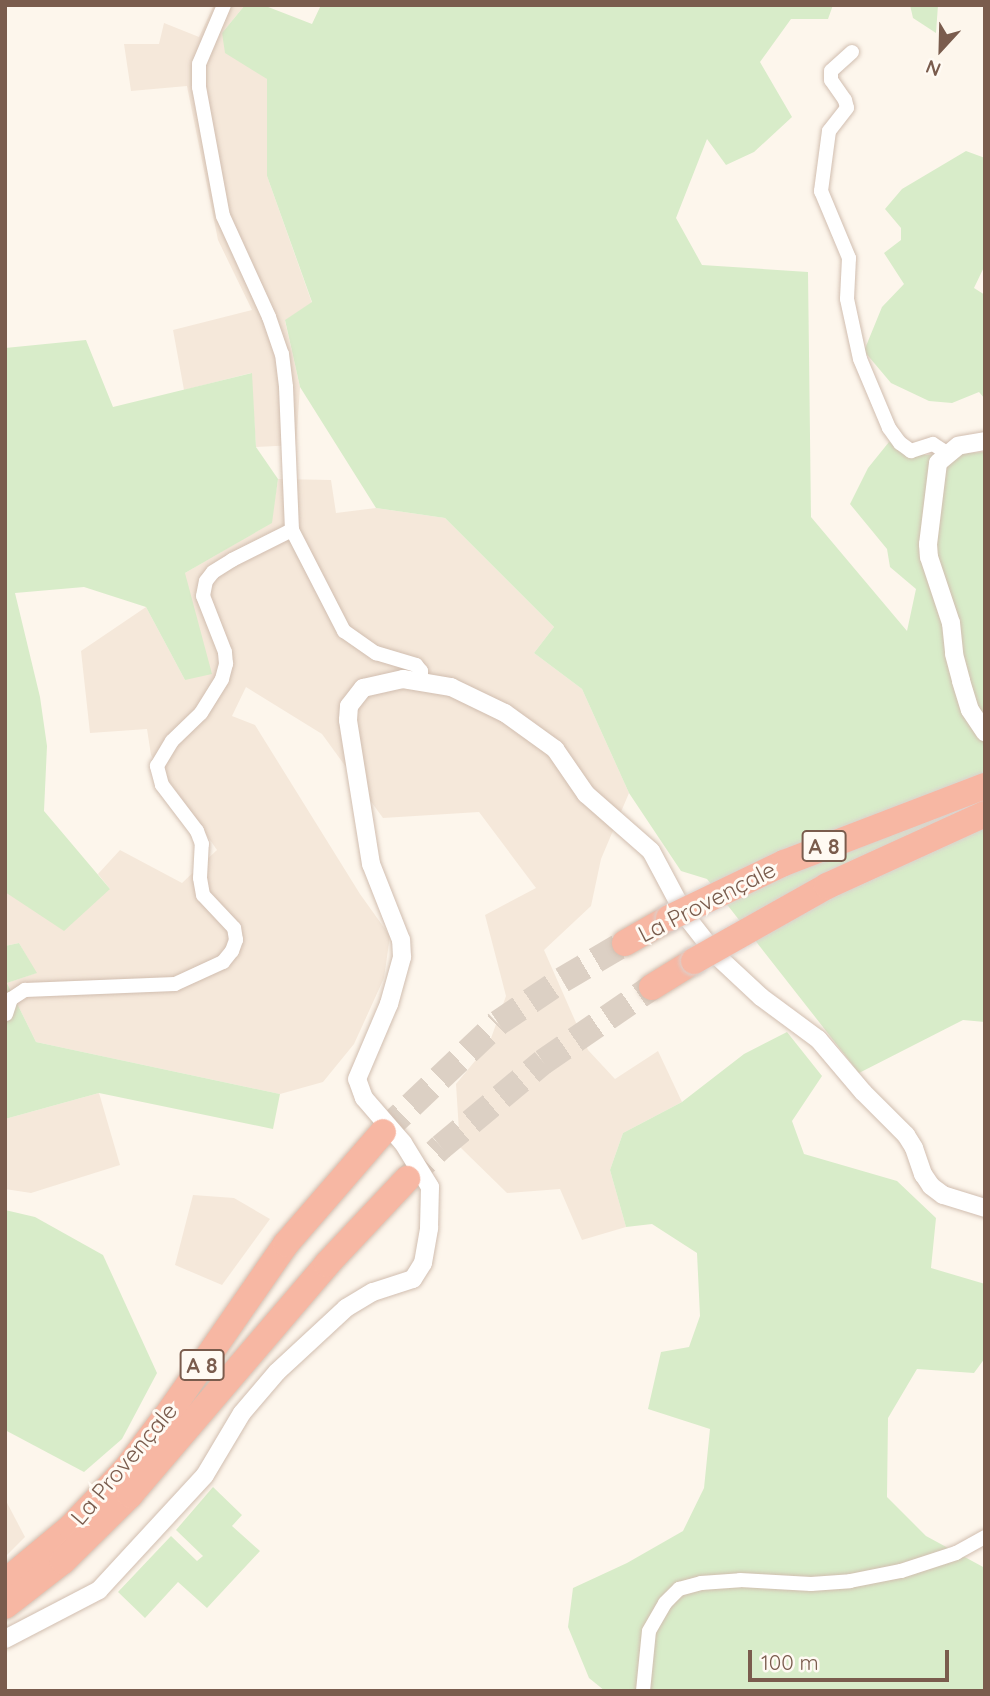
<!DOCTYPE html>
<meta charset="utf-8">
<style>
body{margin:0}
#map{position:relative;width:990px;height:1696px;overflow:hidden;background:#fdf6ec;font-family:Quicksand,sans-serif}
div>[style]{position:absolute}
.residential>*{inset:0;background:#f5e8da}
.green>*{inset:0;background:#d8ecc9}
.motorway-tunnel>*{height:26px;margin-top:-13px;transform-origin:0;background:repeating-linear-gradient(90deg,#dcd0c4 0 26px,transparent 0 39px)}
.roads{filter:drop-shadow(0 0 2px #d1beb0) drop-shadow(0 0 2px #d1beb0)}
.minor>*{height:14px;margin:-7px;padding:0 7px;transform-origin:7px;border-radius:7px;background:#fff}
.tertiary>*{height:18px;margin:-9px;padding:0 9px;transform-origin:9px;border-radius:9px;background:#fff}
.motorway>*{height:26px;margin:-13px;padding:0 13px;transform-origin:13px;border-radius:13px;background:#f7b7a3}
.bridges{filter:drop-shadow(0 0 2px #dad1cd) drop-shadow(0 0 2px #dad1cd)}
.motorway-bridge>*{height:26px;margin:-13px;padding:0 13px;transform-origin:13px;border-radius:13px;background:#f7b7a3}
span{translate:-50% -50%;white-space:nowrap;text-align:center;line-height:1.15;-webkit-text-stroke:6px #fffaf3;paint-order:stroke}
.shield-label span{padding:2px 5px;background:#fffaf3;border:2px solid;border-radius:5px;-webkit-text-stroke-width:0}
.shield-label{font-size:21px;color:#7a5c4d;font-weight:700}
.street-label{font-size:23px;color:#7a5c4d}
.frame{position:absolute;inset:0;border:7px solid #7a5c4d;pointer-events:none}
.north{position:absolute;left:906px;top:14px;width:70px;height:70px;-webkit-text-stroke:5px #fffaf3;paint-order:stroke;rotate:202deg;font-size:19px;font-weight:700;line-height:28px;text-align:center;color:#7a5c4d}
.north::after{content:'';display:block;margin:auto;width:24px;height:32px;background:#7a5c4d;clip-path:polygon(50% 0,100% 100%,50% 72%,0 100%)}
.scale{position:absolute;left:748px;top:1650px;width:201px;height:32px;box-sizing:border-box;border:4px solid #7a5c4d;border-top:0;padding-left:9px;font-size:21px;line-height:24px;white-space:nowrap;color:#7a5c4d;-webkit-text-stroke:5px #fffaf3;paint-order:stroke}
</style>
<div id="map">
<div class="residential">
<div style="clip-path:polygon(214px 5px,245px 5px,222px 33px,267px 79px,267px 176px,312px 303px,285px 321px,300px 387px,296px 445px,256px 447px,251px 373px,184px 390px,173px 330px,252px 310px,218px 240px,187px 86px,131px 91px,124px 44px,159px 44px,164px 23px,199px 37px)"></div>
<div style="clip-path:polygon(278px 479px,331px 480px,336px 513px,376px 508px,445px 518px,554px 627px,534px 653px,582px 689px,629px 793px,601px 859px,591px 906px,544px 950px,588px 1050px,615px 1079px,658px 1051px,682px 1102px,623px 1133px,610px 1170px,626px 1227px,582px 1240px,560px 1189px,507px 1193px,460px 1147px,456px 1084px,489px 1044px,506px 996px,485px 915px,536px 888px,479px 812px,383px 818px,322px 734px,246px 687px,232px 716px,255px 725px,360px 894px,390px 936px,384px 978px,354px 1044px,323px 1082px,280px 1094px,36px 1042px,7px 983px,36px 973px,19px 943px,5px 946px,5px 892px,110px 889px,98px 874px,120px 850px,182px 883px,217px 850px,151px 755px,147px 729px,90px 733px,81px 651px,146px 607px,185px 680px,185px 573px,271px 523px)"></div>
<div style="clip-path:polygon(99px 1093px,120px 1165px,31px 1193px,5px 1189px,5px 1119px)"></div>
<div style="clip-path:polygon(193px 1195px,234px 1198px,270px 1219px,222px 1285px,175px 1265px)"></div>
<div style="clip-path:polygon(5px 1499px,25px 1537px,5px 1557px)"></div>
</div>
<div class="green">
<div style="clip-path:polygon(245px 5px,263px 5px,312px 24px,321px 5px,833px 5px,828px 19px,791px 19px,760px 62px,792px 117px,754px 152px,726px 165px,707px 139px,676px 218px,702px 265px,808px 272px,811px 517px,907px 631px,916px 589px,890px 567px,887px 549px,850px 504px,868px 468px,889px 442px,926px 455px,985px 452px,985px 1022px,963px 1020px,859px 1073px,707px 879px,681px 871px,629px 793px,582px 689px,534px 653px,554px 627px,445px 518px,376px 508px,300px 387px,285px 320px,312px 302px,267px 176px,267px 79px,225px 53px,222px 33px)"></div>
<div style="clip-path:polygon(910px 5px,938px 5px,936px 33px,913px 18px)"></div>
<div style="clip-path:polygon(966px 151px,985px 158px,985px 265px,974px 288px,985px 295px,985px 399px,979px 392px,952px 403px,929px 401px,891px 383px,864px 351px,882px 307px,904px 284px,884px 253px,901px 240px,901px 228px,885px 209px,902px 189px)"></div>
<div style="clip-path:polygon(86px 340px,113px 407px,252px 373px,256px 447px,278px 479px,272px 523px,185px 573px,212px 674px,185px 680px,146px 607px,84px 587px,15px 593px,40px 697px,47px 746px,44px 811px,110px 889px,64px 931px,5px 892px,5px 348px)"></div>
<div style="clip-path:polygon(19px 943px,37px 973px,7px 983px,36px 1042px,280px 1094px,273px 1129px,99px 1093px,5px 1119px,5px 946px)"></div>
<div style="clip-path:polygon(787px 1032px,822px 1076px,792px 1121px,804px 1154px,897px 1181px,936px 1218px,931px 1268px,985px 1284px,985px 1358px,974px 1373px,917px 1369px,888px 1418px,887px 1497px,926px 1536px,985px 1568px,985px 1691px,605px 1691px,589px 1678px,568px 1627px,573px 1588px,627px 1563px,683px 1531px,704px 1488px,710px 1429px,648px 1409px,661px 1352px,689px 1347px,700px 1316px,697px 1253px,652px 1224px,626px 1227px,610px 1170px,623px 1133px,682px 1102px,744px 1054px)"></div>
<div style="clip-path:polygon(5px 1210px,35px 1217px,103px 1255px,157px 1373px,122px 1439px,84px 1472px,5px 1430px)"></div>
<div style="clip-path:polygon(213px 1487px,242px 1515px,232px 1526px,260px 1551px,207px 1608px,178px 1582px,145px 1618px,118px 1592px,171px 1536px,197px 1561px,203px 1556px,176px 1530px)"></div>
</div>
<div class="motorway-tunnel">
<div style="left:383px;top:1132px;width:158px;rotate:-43.5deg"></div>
<div style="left:498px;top:1023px;width:77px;rotate:-33.9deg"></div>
<div style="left:562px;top:980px;width:73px;rotate:-30.4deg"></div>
<div style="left:407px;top:1179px;width:47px;rotate:-43.3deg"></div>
<div style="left:441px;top:1147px;width:133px;rotate:-39.8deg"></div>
<div style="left:543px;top:1062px;width:132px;rotate:-34.5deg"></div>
</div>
<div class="roads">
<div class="minor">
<div style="left:224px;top:5px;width:64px;rotate:113deg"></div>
<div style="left:199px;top:64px;width:23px;rotate:90deg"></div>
<div style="left:199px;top:87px;width:131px;rotate:79.5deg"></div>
<div style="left:223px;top:216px;width:111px;rotate:65.5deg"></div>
<div style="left:269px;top:317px;width:39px;rotate:71deg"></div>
<div style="left:282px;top:354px;width:33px;rotate:83deg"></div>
<div style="left:286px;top:387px;width:143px;rotate:87.6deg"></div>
<div style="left:292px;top:530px;width:114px;rotate:62.8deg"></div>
<div style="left:344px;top:631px;width:39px;rotate:35deg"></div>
<div style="left:376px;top:653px;width:42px;rotate:16.7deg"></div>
<div style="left:416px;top:665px;width:8px;rotate:50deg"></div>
<div style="left:421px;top:671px;width:9px;rotate:90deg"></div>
<div style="left:852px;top:52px;width:28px;rotate:138deg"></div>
<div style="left:831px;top:71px;width:9px;rotate:90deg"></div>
<div style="left:831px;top:80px;width:24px;rotate:55deg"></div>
<div style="left:845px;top:100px;width:8px;rotate:76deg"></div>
<div style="left:847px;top:108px;width:29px;rotate:128deg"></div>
<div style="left:829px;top:131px;width:61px;rotate:97.6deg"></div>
<div style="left:821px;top:191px;width:73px;rotate:67.3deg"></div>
<div style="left:849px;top:258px;width:41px;rotate:92.8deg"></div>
<div style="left:847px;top:299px;width:61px;rotate:77.8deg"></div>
<div style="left:860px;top:359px;width:75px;rotate:67.2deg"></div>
<div style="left:889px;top:428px;width:19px;rotate:54deg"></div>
<div style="left:900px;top:443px;width:14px;rotate:36deg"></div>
<div style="left:911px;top:451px;width:23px;rotate:-18deg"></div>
<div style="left:933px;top:444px;width:17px;rotate:33deg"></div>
<div style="left:6px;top:1014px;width:16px;rotate:-72deg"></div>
<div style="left:11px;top:999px;width:17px;rotate:-33deg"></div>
<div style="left:25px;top:990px;width:150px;rotate:-2.3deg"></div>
<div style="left:175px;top:984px;width:53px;rotate:-24.6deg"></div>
<div style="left:223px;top:962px;width:14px;rotate:-51deg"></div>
<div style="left:232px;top:951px;width:12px;rotate:-70deg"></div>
<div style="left:236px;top:940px;width:12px;rotate:-99deg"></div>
<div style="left:234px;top:928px;width:45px;rotate:-133.2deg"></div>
<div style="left:203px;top:895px;width:17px;rotate:-100deg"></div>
<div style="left:200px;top:878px;width:34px;rotate:-87deg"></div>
<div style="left:202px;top:844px;width:14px;rotate:-111deg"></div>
<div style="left:197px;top:831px;width:58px;rotate:-127.3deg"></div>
<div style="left:162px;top:785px;width:20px;rotate:-105deg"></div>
<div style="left:157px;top:766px;width:29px;rotate:-59deg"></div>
<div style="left:172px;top:741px;width:40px;rotate:-44deg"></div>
<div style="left:201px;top:713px;width:40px;rotate:-58deg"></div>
<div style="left:222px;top:679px;width:16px;rotate:-75deg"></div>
<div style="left:226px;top:664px;width:12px;rotate:-95deg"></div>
<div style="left:225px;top:652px;width:60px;rotate:-111.4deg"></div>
<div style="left:203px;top:596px;width:15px;rotate:-79deg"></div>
<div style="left:206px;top:581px;width:11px;rotate:-52deg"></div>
<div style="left:213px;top:572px;width:22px;rotate:-32deg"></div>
<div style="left:232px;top:560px;width:67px;rotate:-26.6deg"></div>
<div style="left:643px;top:1691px;width:60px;rotate:-84.3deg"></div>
<div style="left:649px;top:1631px;width:32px;rotate:-60deg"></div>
<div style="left:665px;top:1603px;width:20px;rotate:-45deg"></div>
<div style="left:679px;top:1589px;width:23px;rotate:-15deg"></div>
<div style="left:701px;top:1583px;width:39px;rotate:-4deg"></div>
<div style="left:740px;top:1580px;width:71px;rotate:3.2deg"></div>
<div style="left:811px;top:1584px;width:39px;rotate:-4deg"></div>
<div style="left:850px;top:1581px;width:52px;rotate:-11.1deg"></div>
<div style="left:901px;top:1571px;width:58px;rotate:-18.1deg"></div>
<div style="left:956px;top:1553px;width:33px;rotate:-29deg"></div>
</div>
<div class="tertiary">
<div style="left:985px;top:441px;width:27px;rotate:170deg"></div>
<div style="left:958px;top:446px;width:26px;rotate:140deg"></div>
<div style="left:938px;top:463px;width:82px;rotate:97deg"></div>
<div style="left:928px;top:544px;width:13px;rotate:86deg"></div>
<div style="left:929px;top:557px;width:70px;rotate:71.6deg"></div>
<div style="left:951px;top:623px;width:31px;rotate:84deg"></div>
<div style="left:954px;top:654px;width:28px;rotate:75deg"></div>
<div style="left:961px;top:681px;width:30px;rotate:73deg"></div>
<div style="left:970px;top:710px;width:27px;rotate:56deg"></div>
<div style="left:5px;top:1639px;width:106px;rotate:-27.5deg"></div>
<div style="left:99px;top:1590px;width:156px;rotate:-47.3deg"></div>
<div style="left:205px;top:1475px;width:72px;rotate:-59.2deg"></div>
<div style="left:242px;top:1413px;width:54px;rotate:-49.5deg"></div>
<div style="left:277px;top:1372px;width:94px;rotate:-42.8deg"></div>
<div style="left:346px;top:1308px;width:31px;rotate:-31deg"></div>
<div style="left:373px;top:1292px;width:42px;rotate:-18deg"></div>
<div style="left:413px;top:1279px;width:19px;rotate:-58deg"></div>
<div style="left:423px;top:1263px;width:36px;rotate:-80deg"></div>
<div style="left:429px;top:1228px;width:41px;rotate:-88.6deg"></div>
<div style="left:430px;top:1187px;width:52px;rotate:-121.5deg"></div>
<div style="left:403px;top:1143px;width:60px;rotate:-130.9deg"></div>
<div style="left:364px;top:1098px;width:20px;rotate:-110deg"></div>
<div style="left:357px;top:1079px;width:82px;rotate:-66.9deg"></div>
<div style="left:389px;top:1004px;width:49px;rotate:-74.5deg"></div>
<div style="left:402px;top:957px;width:17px;rotate:-93deg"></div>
<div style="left:401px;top:940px;width:82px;rotate:-111.5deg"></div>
<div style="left:371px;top:864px;width:146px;rotate:-99.1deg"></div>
<div style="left:348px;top:720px;width:14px;rotate:-86deg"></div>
<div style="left:349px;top:706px;width:23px;rotate:-52deg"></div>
<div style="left:363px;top:688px;width:41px;rotate:-12.7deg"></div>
<div style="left:403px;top:679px;width:49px;rotate:9.5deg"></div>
<div style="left:451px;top:687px;width:60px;rotate:25.7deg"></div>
<div style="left:505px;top:713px;width:62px;rotate:35.8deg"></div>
<div style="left:555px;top:749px;width:55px;rotate:55.4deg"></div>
<div style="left:586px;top:794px;width:86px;rotate:41.2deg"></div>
<div style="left:651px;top:851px;width:72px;rotate:62deg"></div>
<div style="left:685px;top:915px;width:52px;rotate:52deg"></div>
<div style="left:717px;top:956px;width:60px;rotate:43deg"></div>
<div style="left:761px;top:997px;width:71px;rotate:36.4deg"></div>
<div style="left:818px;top:1039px;width:70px;rotate:49.7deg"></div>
<div style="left:863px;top:1092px;width:61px;rotate:45deg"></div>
<div style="left:906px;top:1135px;width:15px;rotate:58deg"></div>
<div style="left:914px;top:1148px;width:28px;rotate:71deg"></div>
<div style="left:923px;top:1174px;width:14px;rotate:56deg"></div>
<div style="left:931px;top:1186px;width:15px;rotate:37deg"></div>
<div style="left:943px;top:1195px;width:44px;rotate:17.2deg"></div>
</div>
<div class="motorway">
<div style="left:625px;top:943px;width:51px;rotate:-29.6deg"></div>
<div style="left:652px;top:987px;width:49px;rotate:-31.8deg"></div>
<div style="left:5px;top:1582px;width:86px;rotate:-39.8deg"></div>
<div style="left:71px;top:1527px;width:80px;rotate:-46.5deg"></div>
<div style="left:126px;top:1469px;width:78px;rotate:-52.8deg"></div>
<div style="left:173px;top:1407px;width:198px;rotate:-55.3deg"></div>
<div style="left:286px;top:1244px;width:148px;rotate:-49.1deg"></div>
<div style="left:5px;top:1606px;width:73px;rotate:-37.8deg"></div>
<div style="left:63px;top:1561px;width:94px;rotate:-44.6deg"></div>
<div style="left:130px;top:1495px;width:304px;rotate:-49.5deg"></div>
<div style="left:327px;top:1264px;width:117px;rotate:-46.7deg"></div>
</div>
</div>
<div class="bridges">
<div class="motorway-bridge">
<div style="left:669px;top:918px;width:127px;rotate:-25.6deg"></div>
<div style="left:784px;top:863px;width:215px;rotate:-21deg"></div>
<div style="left:694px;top:961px;width:153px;rotate:-29.4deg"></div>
<div style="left:827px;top:886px;width:174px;rotate:-24.5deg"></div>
</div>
</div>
<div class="shield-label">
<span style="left:824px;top:846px">A 8</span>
<span style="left:202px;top:1365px">A 8</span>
</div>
<div class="street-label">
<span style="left:707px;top:902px;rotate:-27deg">La Provençale</span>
<span style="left:124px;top:1464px;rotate:-50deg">La Provençale</span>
</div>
<div class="frame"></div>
<div class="north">N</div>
<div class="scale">100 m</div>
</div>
